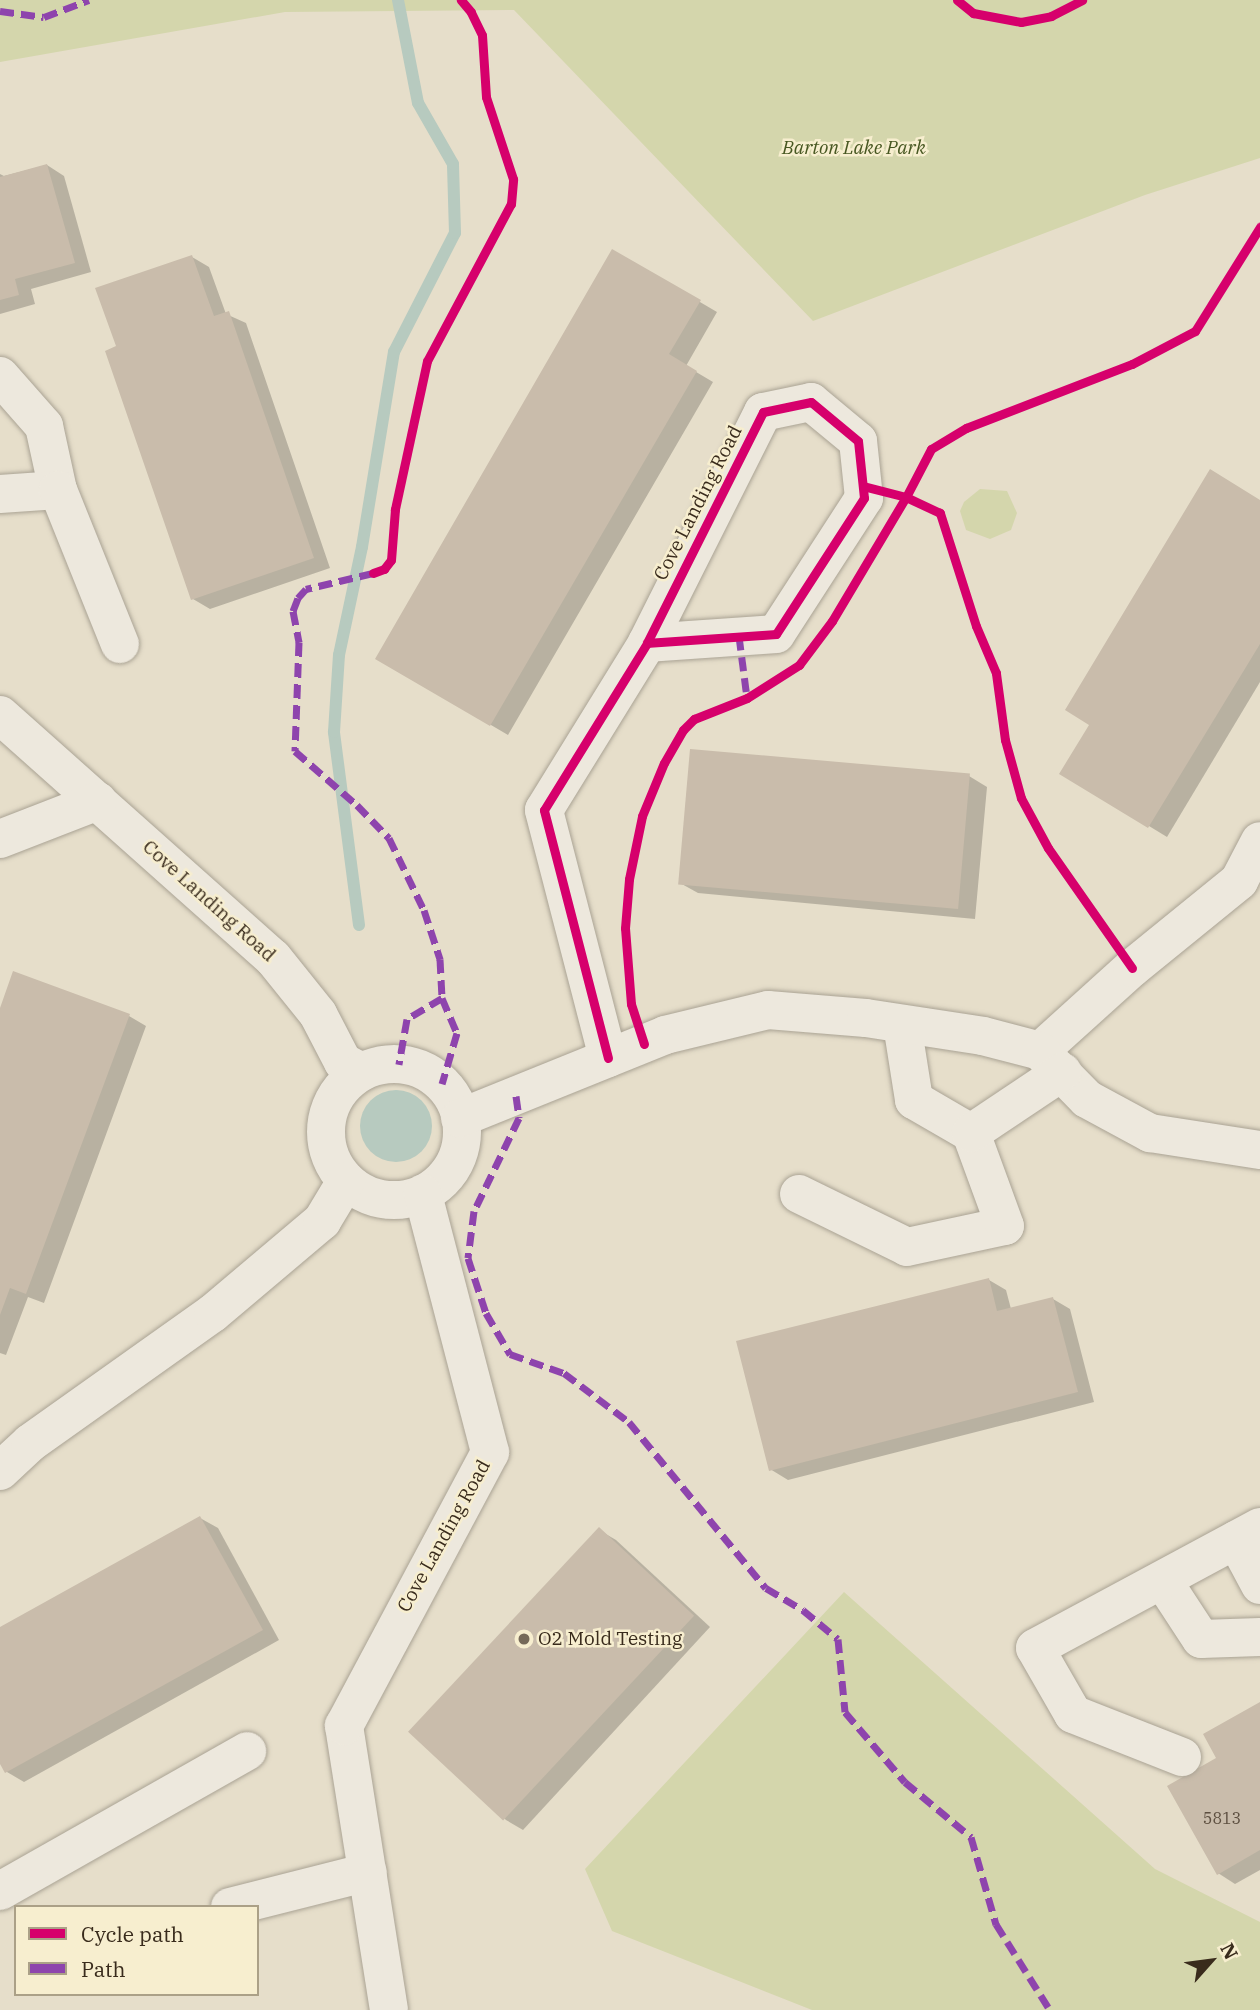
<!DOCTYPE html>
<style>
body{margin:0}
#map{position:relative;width:1260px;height:2010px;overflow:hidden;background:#e6deca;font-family:"IBM Plex Serif",serif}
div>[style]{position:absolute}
.green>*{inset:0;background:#d4d6ac}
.water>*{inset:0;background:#b7cabf}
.round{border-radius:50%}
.shadow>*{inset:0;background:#0003}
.stream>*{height:12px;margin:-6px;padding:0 6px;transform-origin:6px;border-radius:6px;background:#b7cabf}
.building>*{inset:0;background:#c9bcab;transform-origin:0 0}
.roads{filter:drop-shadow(0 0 2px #aaa394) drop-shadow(0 0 2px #aaa394)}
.minor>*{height:38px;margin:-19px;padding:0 19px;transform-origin:19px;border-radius:19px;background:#ede8dd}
.minor>.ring{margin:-19px;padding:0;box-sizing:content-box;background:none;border:38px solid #ede8dd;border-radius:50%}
.quiet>*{height:7px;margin-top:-3.5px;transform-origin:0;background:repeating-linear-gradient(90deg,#8e44ad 0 14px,transparent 0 21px)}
.cycleway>*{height:9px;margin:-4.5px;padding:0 4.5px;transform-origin:4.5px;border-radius:4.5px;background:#d6006c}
.dots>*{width:19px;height:19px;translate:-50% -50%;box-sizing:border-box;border:4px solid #f7eecf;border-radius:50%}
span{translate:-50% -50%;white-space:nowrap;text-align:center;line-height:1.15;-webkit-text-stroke:5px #f7eecf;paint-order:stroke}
.number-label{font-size:16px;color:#5d4f40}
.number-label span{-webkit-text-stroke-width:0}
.park-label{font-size:19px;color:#475721;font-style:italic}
.street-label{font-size:19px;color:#392b1c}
.poi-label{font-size:19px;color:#392b1c}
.left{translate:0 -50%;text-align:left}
.legend{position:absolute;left:14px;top:1905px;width:245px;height:91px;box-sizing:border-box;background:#f7eecf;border:2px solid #aba087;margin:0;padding:9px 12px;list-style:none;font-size:21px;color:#392b1c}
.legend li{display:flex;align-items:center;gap:14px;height:35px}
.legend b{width:35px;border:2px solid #aba087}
.north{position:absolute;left:1176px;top:1926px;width:70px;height:70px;-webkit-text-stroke:5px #f7eecf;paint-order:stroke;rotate:62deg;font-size:19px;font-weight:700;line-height:28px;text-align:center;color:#392b1c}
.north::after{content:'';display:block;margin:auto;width:24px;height:32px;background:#392b1c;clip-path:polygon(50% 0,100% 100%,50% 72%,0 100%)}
</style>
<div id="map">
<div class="green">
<div style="clip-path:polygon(0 0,1260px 0,1260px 158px,1145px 195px,813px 321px,514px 10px,285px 12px,0 62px)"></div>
<div style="clip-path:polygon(980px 489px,1007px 491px,1017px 513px,1011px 530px,990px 539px,966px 530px,960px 511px,964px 502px)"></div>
<div style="clip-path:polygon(844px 1592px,1155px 1869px,1260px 1922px,1260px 2010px,812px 2010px,612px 1931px,585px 1869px)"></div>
</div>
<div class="water">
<div class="round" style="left:360px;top:1090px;width:72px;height:72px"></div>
</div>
<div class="shadow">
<div style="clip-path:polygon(47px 165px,64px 176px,91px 272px,31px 289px,35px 304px,0 314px,0 174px,4px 176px)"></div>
<div style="clip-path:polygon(613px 251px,717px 312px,686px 366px,713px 382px,508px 735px,377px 658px)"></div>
<div style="clip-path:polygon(192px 257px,209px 267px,226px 314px,246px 323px,330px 568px,210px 609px,193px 599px,118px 348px)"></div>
<div style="clip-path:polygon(1260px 501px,1260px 682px,1167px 837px,1062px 773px,1092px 724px)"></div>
<div style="clip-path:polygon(969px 776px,987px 787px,975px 919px,698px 893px,680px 883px)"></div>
<div style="clip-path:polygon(0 1013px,129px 1016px,146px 1026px,44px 1303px,28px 1297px,6px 1355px,0 1353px)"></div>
<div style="clip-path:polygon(989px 1280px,1006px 1290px,1011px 1309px,1053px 1299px,1070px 1309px,1094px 1402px,788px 1480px,770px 1469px)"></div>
<div style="clip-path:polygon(200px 1518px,218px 1528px,279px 1640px,24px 1782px,7px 1772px,0 1760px,0 1629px)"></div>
<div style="clip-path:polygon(599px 1530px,616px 1540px,710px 1627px,523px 1830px,506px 1820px,411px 1732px)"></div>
<div style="clip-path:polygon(1260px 1704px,1260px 1870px,1235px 1884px,1218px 1873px,1218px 1758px)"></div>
</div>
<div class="stream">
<div style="left:359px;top:925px;width:195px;rotate:-97.4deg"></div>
<div style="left:334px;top:732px;width:77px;rotate:-86.3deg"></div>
<div style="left:339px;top:655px;width:110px;rotate:-78deg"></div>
<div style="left:362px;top:547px;width:198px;rotate:-80.7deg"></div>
<div style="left:394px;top:352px;width:134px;rotate:-62.9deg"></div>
<div style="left:455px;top:233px;width:69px;rotate:-91.7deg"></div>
<div style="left:453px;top:164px;width:70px;rotate:-119.8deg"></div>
<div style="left:418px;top:103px;width:105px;rotate:-101deg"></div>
</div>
<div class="building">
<div style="clip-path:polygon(47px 164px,75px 263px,15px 279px,19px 295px,0 300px,0 177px)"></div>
<div style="clip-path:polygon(612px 249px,701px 300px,669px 354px,697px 371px,490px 726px,375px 659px)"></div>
<div style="clip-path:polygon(192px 255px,214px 316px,229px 311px,314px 558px,191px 600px,105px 351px,116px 346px,95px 288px)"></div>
<div style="clip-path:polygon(1210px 469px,1260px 500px,1260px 644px,1148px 828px,1059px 774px,1089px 725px,1065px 710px)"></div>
<div style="left:690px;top:749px;width:281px;height:136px;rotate:5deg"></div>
<div style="clip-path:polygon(13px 971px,130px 1014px,26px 1294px,10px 1288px,0 1315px,0 1008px)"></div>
<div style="clip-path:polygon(989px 1278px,997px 1311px,1053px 1297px,1078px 1392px,769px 1471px,736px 1341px)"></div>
<div style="clip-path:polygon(200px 1516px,263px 1630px,5px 1773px,0 1764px,0 1627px)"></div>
<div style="left:599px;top:1527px;width:130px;height:280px;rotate:43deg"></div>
<div style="clip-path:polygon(1260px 1702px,1260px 1850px,1217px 1875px,1167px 1786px,1216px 1758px,1203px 1734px)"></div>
</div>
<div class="roads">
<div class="minor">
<div style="left:0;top:376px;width:67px;rotate:48.7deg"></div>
<div style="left:44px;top:426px;width:66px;rotate:77.7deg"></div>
<div style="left:0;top:494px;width:58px;rotate:-3.9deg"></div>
<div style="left:58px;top:490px;width:166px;rotate:68.1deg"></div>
<div style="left:0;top:715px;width:365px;rotate:41.7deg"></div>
<div style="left:273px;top:958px;width:72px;rotate:51.2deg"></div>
<div style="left:318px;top:1014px;width:54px;rotate:62.5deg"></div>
<div style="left:343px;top:1062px;width:21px;rotate:28deg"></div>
<div style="left:0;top:839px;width:105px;rotate:-21.2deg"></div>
<div style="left:902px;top:1024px;width:77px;rotate:81deg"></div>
<div style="left:914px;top:1100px;width:66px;rotate:30.1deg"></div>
<div style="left:1040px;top:1051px;width:124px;rotate:-42.1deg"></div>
<div style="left:1132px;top:968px;width:138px;rotate:-39.1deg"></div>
<div style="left:1239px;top:881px;width:45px;rotate:-62.3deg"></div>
<div style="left:608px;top:1058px;width:256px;rotate:-104.5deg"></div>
<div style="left:544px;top:810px;width:196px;rotate:-58.3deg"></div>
<div style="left:647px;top:643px;width:129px;rotate:-4deg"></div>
<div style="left:776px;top:634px;width:162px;rotate:-57.1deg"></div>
<div style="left:864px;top:498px;width:57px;rotate:-96deg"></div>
<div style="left:858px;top:441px;width:61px;rotate:-140.3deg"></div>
<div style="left:811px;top:402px;width:49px;rotate:168.2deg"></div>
<div style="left:763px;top:412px;width:258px;rotate:116.7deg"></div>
<div class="ring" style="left:326px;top:1064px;width:98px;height:98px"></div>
<div style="left:460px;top:1118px;width:221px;rotate:-22deg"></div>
<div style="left:665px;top:1035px;width:106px;rotate:-13.6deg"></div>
<div style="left:768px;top:1010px;width:98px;rotate:4.7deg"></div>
<div style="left:866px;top:1018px;width:118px;rotate:8.7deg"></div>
<div style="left:983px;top:1036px;width:59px;rotate:14.7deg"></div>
<div style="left:1040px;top:1051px;width:67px;rotate:45.6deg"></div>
<div style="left:1087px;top:1099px;width:72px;rotate:28.4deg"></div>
<div style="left:1150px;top:1133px;width:111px;rotate:8.8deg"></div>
<div style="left:799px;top:1194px;width:120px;rotate:26.1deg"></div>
<div style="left:907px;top:1247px;width:100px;rotate:-12.1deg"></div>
<div style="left:1005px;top:1226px;width:99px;rotate:-110.1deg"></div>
<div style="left:971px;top:1133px;width:110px;rotate:-33.8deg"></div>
<div style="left:0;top:1471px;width:41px;rotate:-43deg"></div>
<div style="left:30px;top:1443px;width:224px;rotate:-35.4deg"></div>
<div style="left:213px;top:1313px;width:143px;rotate:-40.2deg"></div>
<div style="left:322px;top:1221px;width:47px;rotate:-59deg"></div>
<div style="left:1236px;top:1540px;width:51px;rotate:61.9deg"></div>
<div style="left:1163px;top:1581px;width:69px;rotate:56.8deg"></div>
<div style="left:1201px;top:1639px;width:59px;rotate:-1.9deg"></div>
<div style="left:1182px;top:1757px;width:117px;rotate:-158.5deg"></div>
<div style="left:1073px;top:1714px;width:76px;rotate:-119.9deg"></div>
<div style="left:1035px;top:1648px;width:255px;rotate:-28.3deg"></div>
<div style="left:0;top:1891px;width:284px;rotate:-29.5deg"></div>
<div style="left:230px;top:1907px;width:142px;rotate:-14.2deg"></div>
<div style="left:389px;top:2010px;width:288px;rotate:-99deg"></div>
<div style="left:344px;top:1726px;width:310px;rotate:-61.9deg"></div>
<div style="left:490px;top:1452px;width:267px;rotate:-104.6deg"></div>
</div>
</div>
<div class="quiet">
<div style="left:0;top:11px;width:44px;rotate:7.8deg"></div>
<div style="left:44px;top:17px;width:48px;rotate:-20.7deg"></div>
<div style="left:373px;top:573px;width:69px;rotate:166.6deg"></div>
<div style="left:306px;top:589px;width:12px;rotate:132deg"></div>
<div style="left:298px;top:598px;width:14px;rotate:111deg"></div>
<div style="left:293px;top:611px;width:32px;rotate:79deg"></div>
<div style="left:299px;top:642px;width:109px;rotate:92.1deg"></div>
<div style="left:295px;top:751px;width:82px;rotate:41.1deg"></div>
<div style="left:357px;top:805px;width:46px;rotate:45.9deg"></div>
<div style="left:389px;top:838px;width:80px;rotate:64.1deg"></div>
<div style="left:424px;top:910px;width:52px;rotate:71.9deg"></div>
<div style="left:440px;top:959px;width:39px;rotate:87deg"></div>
<div style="left:442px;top:998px;width:41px;rotate:149deg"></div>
<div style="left:407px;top:1019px;width:46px;rotate:100.1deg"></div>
<div style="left:739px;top:636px;width:63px;rotate:82.6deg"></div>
<div style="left:442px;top:998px;width:38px;rotate:67deg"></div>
<div style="left:457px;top:1033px;width:53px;rotate:106.4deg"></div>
<div style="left:516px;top:1096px;width:22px;rotate:82deg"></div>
<div style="left:519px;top:1118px;width:103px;rotate:115.8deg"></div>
<div style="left:474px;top:1211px;width:47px;rotate:97.3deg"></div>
<div style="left:468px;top:1258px;width:58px;rotate:71.9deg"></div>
<div style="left:486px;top:1313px;width:48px;rotate:59.7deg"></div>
<div style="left:510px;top:1354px;width:57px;rotate:19.4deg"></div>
<div style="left:564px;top:1373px;width:81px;rotate:37deg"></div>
<div style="left:629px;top:1422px;width:215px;rotate:50.5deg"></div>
<div style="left:766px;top:1588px;width:43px;rotate:30.7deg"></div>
<div style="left:803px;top:1610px;width:45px;rotate:39.6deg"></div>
<div style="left:838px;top:1639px;width:73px;rotate:84.5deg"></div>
<div style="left:845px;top:1712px;width:92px;rotate:49.4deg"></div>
<div style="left:905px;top:1782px;width:86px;rotate:39.8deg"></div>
<div style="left:971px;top:1837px;width:91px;rotate:74deg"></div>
<div style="left:996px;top:1924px;width:102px;rotate:57.9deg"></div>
</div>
<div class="cycleway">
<div style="left:957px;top:0;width:21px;rotate:39deg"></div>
<div style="left:973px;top:13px;width:49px;rotate:10.6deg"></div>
<div style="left:1021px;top:22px;width:31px;rotate:-11deg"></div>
<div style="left:1051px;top:16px;width:35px;rotate:-27deg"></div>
<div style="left:373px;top:573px;width:12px;rotate:-20deg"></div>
<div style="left:384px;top:569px;width:11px;rotate:-52deg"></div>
<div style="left:391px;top:560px;width:51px;rotate:-85.5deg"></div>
<div style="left:395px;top:509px;width:151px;rotate:-77.8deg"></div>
<div style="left:427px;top:361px;width:178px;rotate:-61.9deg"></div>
<div style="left:511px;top:204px;width:25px;rotate:-85deg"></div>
<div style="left:513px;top:179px;width:86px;rotate:-108.2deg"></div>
<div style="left:486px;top:97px;width:62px;rotate:-93.7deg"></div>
<div style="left:482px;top:35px;width:25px;rotate:-116deg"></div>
<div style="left:471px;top:12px;width:16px;rotate:-130deg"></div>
<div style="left:1132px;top:968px;width:146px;rotate:-125deg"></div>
<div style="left:1048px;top:848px;width:57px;rotate:-118.4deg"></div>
<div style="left:1021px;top:798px;width:60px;rotate:-105.4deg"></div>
<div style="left:1005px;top:740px;width:68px;rotate:-97.7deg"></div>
<div style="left:996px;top:673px;width:51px;rotate:-113.1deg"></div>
<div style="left:976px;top:626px;width:119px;rotate:-107.7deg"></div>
<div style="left:940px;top:513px;width:38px;rotate:-155deg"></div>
<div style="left:906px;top:497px;width:54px;rotate:-62.5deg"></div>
<div style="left:931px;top:449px;width:41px;rotate:-31deg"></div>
<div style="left:966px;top:428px;width:178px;rotate:-21.1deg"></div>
<div style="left:1132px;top:364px;width:71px;rotate:-27.6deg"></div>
<div style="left:1195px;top:331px;width:123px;rotate:-58deg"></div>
<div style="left:644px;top:1044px;width:42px;rotate:-108deg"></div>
<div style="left:631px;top:1004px;width:76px;rotate:-94.5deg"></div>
<div style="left:625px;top:928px;width:49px;rotate:-85.3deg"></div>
<div style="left:629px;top:879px;width:64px;rotate:-78.3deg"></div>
<div style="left:642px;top:816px;width:57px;rotate:-67.5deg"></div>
<div style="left:664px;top:763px;width:38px;rotate:-60deg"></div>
<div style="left:683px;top:730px;width:16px;rotate:-45deg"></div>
<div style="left:694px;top:719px;width:57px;rotate:-21.6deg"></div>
<div style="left:747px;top:698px;width:62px;rotate:-32.4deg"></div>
<div style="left:799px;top:665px;width:55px;rotate:-53.1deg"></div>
<div style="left:832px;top:621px;width:144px;rotate:-59.2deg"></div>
<div style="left:906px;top:497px;width:44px;rotate:-165.7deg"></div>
<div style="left:608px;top:1058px;width:256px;rotate:-104.5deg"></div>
<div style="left:544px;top:810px;width:196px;rotate:-58.3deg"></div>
<div style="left:647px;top:643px;width:129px;rotate:-4deg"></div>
<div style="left:776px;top:634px;width:162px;rotate:-57.1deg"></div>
<div style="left:864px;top:498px;width:57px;rotate:-96deg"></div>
<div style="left:858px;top:441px;width:61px;rotate:-140.3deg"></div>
<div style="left:811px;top:402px;width:49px;rotate:168.2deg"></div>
<div style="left:763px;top:412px;width:258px;rotate:116.7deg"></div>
</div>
<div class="dots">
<div style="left:524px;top:1639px;background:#766a59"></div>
</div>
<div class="number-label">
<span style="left:1222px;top:1818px">5813</span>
</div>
<div class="park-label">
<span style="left:854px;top:148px">Barton Lake Park</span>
</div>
<div class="street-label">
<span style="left:698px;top:503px;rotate:-63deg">Cove Landing Road</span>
<span style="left:209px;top:901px;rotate:42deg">Cove Landing Road</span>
<span style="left:444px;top:1536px;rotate:-61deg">Cove Landing Road</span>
</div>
<div class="poi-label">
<span class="left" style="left:538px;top:1639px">O2 Mold Testing</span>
</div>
<ul class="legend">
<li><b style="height:9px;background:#d6006c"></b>Cycle path</li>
<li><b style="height:9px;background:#8e44ad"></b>Path</li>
</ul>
<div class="north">N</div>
</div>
